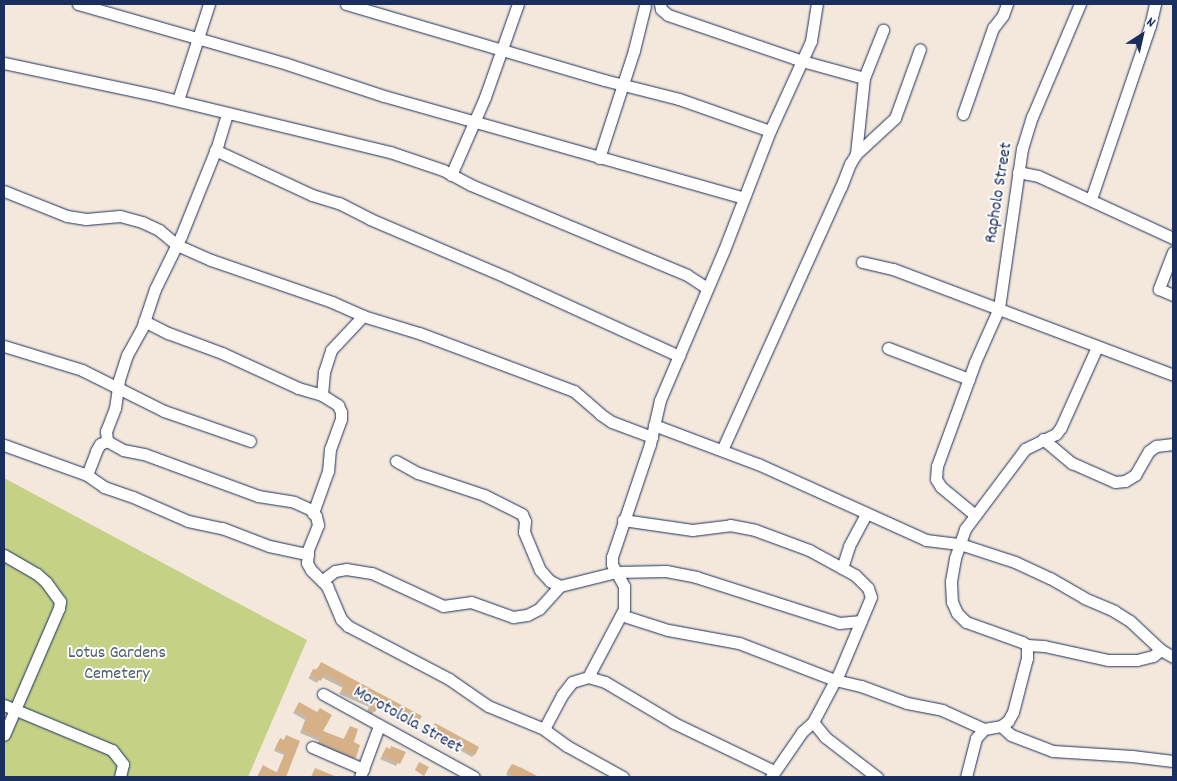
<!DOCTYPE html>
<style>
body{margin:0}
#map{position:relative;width:1177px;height:781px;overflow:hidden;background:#f3e8db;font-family:Dekko,sans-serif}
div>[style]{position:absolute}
.green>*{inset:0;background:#c5d286}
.shadow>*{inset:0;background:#0003}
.building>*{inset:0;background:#d6b188}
.roads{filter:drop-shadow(0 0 1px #1b2f5e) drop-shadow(0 0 1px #1b2f5e)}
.minor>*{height:11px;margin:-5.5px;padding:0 5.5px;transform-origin:5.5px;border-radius:5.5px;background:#fff}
span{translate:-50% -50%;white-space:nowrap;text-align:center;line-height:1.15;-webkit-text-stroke:4px #fff;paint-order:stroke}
.street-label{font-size:18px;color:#1b2f5e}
.park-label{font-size:18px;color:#4e606a}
.frame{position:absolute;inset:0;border:5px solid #1b2f5e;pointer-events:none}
.north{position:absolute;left:1117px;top:10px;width:50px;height:50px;-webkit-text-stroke:4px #fff;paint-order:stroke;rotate:35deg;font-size:14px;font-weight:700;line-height:20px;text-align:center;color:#1b2f5e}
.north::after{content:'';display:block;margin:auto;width:18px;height:22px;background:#1b2f5e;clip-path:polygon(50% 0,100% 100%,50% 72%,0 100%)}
</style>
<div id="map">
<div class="green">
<div style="clip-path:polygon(4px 478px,307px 640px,248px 777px,4px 777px)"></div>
</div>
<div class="shadow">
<div style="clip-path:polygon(321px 664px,416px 723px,414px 726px,377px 707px,372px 714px,367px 711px,369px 707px,339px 694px,343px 688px,321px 677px,317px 683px,308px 678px)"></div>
<div style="clip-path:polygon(299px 703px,321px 731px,343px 740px,350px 727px,355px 757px,352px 760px,317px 744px,319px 741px,300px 733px,305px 720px,293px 713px)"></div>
<div style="clip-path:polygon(433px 727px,478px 748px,474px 755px,472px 757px,454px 747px,452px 749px,441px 745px,443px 741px,429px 734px)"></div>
<div style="clip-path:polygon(286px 736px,299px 741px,285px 777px,257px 777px,263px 767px,277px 772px,284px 755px,274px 751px,278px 742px,283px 741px)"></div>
<div style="clip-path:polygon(386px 749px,404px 753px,396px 766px,380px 759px)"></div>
<div style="clip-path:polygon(512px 765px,533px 777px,510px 777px,506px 775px)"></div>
</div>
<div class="building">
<div style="clip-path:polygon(321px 662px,422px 716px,417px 724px,380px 704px,375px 712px,369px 708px,371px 704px,341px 691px,344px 685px,324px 674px,321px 681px,310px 675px,313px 669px,317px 670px)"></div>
<div style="clip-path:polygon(299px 702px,317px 712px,320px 708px,332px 715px,323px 731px,344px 739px,350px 726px,358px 729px,354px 742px,360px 745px,356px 758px,324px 744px,319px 741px,320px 738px,302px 731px,307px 717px,295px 710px)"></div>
<div style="clip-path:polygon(435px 723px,479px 747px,475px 755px,456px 745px,455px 748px,442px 743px,444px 739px,430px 731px)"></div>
<div style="clip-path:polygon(286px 735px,300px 741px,286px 777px,257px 777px,263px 765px,277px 773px,285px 753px,275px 749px,280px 738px,284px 740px)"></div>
<div style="clip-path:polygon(391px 746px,406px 752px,400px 764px,382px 756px,386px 747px,390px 749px)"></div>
<div style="clip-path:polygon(419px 762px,429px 767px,424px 776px,415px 770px)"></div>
<div style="clip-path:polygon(512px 764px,522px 768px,539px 777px,516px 777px,507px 772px)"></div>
<div style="clip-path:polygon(315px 768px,337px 777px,311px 777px)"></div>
</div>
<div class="roads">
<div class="minor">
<div style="left:78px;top:4px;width:217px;rotate:16deg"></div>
<div style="left:287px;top:64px;width:102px;rotate:18.3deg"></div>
<div style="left:384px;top:96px;width:374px;rotate:15.8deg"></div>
<div style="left:346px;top:4px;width:269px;rotate:16.4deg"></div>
<div style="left:604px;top:80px;width:77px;rotate:14.2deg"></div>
<div style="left:679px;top:99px;width:96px;rotate:19.4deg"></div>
<div style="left:660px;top:4px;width:5px;rotate:79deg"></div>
<div style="left:661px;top:9px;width:9px;rotate:41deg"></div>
<div style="left:668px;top:15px;width:142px;rotate:18.9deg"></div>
<div style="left:802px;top:61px;width:64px;rotate:15.3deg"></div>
<div style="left:4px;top:63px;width:153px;rotate:12deg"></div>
<div style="left:154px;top:95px;width:243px;rotate:13.6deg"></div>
<div style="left:390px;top:152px;width:56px;rotate:18.8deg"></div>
<div style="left:443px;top:170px;width:32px;rotate:28deg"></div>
<div style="left:471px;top:185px;width:234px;rotate:22.6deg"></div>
<div style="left:687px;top:275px;width:24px;rotate:33deg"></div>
<div style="left:178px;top:100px;width:101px;rotate:-72.1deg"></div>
<div style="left:227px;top:114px;width:31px;rotate:107deg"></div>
<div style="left:218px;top:144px;width:99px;rotate:111.9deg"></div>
<div style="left:181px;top:236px;width:59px;rotate:116.1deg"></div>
<div style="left:155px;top:289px;width:41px;rotate:108.4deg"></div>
<div style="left:142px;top:328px;width:31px;rotate:119deg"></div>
<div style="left:127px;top:355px;width:26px;rotate:108deg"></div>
<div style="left:119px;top:380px;width:28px;rotate:98deg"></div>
<div style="left:115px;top:408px;width:25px;rotate:111deg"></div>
<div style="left:106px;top:431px;width:10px;rotate:84deg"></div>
<div style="left:107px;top:441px;width:18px;rotate:29deg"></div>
<div style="left:123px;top:450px;width:21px;rotate:11deg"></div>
<div style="left:144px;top:454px;width:121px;rotate:20.2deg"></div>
<div style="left:258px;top:496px;width:36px;rotate:9deg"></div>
<div style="left:294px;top:502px;width:17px;rotate:24deg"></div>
<div style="left:310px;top:509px;width:9px;rotate:49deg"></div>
<div style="left:316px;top:516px;width:9px;rotate:77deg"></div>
<div style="left:318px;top:525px;width:27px;rotate:112deg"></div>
<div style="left:308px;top:550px;width:13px;rotate:94deg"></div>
<div style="left:307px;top:563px;width:8px;rotate:60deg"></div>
<div style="left:311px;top:570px;width:23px;rotate:45deg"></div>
<div style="left:327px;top:586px;width:36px;rotate:67deg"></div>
<div style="left:341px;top:619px;width:10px;rotate:45deg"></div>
<div style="left:348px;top:626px;width:114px;rotate:27.7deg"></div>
<div style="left:449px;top:679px;width:47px;rotate:34.7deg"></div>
<div style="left:488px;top:706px;width:61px;rotate:22.3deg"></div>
<div style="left:963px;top:114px;width:91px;rotate:-70.8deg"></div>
<div style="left:993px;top:28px;width:16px;rotate:-52deg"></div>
<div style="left:1003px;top:15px;width:12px;rotate:-70deg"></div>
<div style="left:215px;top:150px;width:107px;rotate:24.9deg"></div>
<div style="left:312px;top:195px;width:28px;rotate:17deg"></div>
<div style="left:339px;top:203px;width:35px;rotate:27deg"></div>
<div style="left:370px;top:219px;width:150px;rotate:23.1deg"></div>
<div style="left:508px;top:278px;width:188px;rotate:24.5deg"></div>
<div style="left:856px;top:154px;width:76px;rotate:-84deg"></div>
<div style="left:864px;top:78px;width:52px;rotate:-68.4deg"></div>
<div style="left:599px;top:158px;width:114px;rotate:-72deg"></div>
<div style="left:634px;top:50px;width:45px;rotate:-76deg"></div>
<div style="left:1018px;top:172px;width:20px;rotate:11deg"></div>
<div style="left:1038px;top:176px;width:149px;rotate:24.7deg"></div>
<div style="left:451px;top:175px;width:85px;rotate:-66.4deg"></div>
<div style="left:485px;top:97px;width:99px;rotate:-70.5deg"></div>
<div style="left:4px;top:191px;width:68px;rotate:21.6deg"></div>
<div style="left:67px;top:216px;width:19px;rotate:9deg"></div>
<div style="left:86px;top:219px;width:34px;rotate:-5deg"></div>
<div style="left:120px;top:216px;width:23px;rotate:15deg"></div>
<div style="left:142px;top:222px;width:19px;rotate:25deg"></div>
<div style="left:159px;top:230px;width:23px;rotate:40deg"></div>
<div style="left:177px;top:245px;width:37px;rotate:24deg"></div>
<div style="left:211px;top:260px;width:128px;rotate:19.1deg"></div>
<div style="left:332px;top:302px;width:34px;rotate:24deg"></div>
<div style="left:363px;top:316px;width:59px;rotate:16.9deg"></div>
<div style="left:419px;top:333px;width:165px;rotate:20.5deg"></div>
<div style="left:574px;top:391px;width:35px;rotate:41deg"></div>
<div style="left:600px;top:414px;width:14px;rotate:34deg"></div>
<div style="left:612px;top:422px;width:43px;rotate:20.6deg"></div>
<div style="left:1091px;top:199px;width:183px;rotate:-71.2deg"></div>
<div style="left:1150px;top:26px;width:23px;rotate:-77deg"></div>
<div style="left:1173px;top:252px;width:40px;rotate:111deg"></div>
<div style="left:1159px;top:289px;width:15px;rotate:23deg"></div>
<div style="left:862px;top:262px;width:32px;rotate:13deg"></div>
<div style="left:893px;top:269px;width:299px;rotate:20.7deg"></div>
<div style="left:144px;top:321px;width:27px;rotate:27deg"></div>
<div style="left:168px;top:333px;width:58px;rotate:20.3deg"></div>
<div style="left:222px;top:353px;width:84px;rotate:24.7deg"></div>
<div style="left:298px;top:388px;width:25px;rotate:16deg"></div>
<div style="left:322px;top:395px;width:19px;rotate:32deg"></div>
<div style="left:338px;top:405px;width:8px;rotate:67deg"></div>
<div style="left:341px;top:412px;width:7px;rotate:90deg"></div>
<div style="left:341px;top:419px;width:32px;rotate:110deg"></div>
<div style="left:330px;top:449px;width:22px;rotate:95deg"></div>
<div style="left:328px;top:471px;width:45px;rotate:109.7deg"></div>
<div style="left:4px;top:346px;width:82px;rotate:17.1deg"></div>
<div style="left:82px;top:370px;width:92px;rotate:26.6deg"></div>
<div style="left:164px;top:411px;width:91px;rotate:19.2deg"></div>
<div style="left:888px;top:348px;width:87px;rotate:20.9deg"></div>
<div style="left:322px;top:395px;width:23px;rotate:-85deg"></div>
<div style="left:324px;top:372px;width:23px;rotate:-72deg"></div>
<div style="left:331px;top:350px;width:47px;rotate:-46.7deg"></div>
<div style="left:654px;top:425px;width:111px;rotate:20.6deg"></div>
<div style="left:758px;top:464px;width:184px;rotate:24.3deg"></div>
<div style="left:926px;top:540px;width:34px;rotate:7deg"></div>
<div style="left:960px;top:544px;width:58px;rotate:18.1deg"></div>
<div style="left:1015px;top:562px;width:38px;rotate:25deg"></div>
<div style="left:1050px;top:578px;width:39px;rotate:30deg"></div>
<div style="left:1084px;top:598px;width:33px;rotate:23deg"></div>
<div style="left:1114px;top:611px;width:19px;rotate:32deg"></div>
<div style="left:1130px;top:621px;width:42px;rotate:43.1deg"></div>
<div style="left:1161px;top:650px;width:14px;rotate:30deg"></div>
<div style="left:1043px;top:439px;width:38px;rotate:40deg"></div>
<div style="left:1072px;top:463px;width:47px;rotate:23.8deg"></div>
<div style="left:1115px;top:482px;width:10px;rotate:-6deg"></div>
<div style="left:1125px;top:481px;width:12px;rotate:-31deg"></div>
<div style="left:1135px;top:475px;width:28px;rotate:-60deg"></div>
<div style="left:1149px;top:451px;width:9px;rotate:-36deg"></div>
<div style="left:1156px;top:446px;width:17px;rotate:-7deg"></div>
<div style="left:4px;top:445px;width:88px;rotate:19.9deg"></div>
<div style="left:87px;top:475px;width:21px;rotate:35deg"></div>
<div style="left:104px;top:487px;width:31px;rotate:19deg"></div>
<div style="left:133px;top:497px;width:60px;rotate:23.6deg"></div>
<div style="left:188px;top:521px;width:35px;rotate:12deg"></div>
<div style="left:222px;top:528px;width:50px;rotate:21deg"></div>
<div style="left:269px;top:546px;width:40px;rotate:12deg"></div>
<div style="left:722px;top:450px;width:289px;rotate:-65.7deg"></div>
<div style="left:841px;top:187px;width:25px;rotate:-69deg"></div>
<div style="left:850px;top:164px;width:12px;rotate:-59deg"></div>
<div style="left:856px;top:154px;width:53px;rotate:-42.7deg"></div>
<div style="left:895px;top:118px;width:73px;rotate:-70.1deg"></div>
<div style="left:396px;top:461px;width:25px;rotate:29deg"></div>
<div style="left:418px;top:473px;width:70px;rotate:18.4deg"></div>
<div style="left:484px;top:495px;width:42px;rotate:26.6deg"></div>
<div style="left:522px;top:514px;width:8px;rotate:67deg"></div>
<div style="left:525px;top:521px;width:11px;rotate:95deg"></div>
<div style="left:524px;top:532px;width:41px;rotate:67.2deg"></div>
<div style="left:540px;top:570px;width:15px;rotate:48deg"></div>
<div style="left:550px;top:581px;width:11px;rotate:27deg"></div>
<div style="left:560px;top:586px;width:58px;rotate:-14deg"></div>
<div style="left:616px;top:572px;width:50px;rotate:-1.1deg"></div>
<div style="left:666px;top:571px;width:31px;rotate:11deg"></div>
<div style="left:696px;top:577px;width:150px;rotate:17.8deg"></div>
<div style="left:839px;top:623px;width:22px;rotate:-5deg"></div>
<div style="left:87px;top:475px;width:26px;rotate:-69deg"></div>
<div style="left:96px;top:451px;width:8px;rotate:-60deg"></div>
<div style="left:100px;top:444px;width:8px;rotate:-23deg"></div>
<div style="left:975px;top:515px;width:44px;rotate:-140.5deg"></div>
<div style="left:941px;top:487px;width:9px;rotate:-122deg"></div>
<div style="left:936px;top:479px;width:13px;rotate:-86deg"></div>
<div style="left:937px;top:466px;width:111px;rotate:-69.9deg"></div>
<div style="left:975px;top:362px;width:59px;rotate:-66deg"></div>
<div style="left:999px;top:308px;width:161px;rotate:-81.8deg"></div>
<div style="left:1022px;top:149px;width:34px;rotate:-73deg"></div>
<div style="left:1032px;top:117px;width:123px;rotate:-67deg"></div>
<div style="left:623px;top:520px;width:70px;rotate:8.2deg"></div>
<div style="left:692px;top:530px;width:38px;rotate:-7deg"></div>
<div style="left:730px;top:525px;width:25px;rotate:11deg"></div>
<div style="left:755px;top:530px;width:58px;rotate:20.3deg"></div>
<div style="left:809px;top:550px;width:52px;rotate:28.5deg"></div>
<div style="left:855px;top:575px;width:18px;rotate:45deg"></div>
<div style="left:868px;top:588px;width:9px;rotate:72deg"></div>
<div style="left:871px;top:597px;width:82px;rotate:112.8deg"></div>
<div style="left:839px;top:673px;width:55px;rotate:118deg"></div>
<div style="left:813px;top:722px;width:15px;rotate:138deg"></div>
<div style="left:802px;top:732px;width:55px;rotate:124.6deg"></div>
<div style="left:4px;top:555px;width:38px;rotate:30deg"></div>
<div style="left:37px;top:574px;width:12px;rotate:42deg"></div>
<div style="left:46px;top:582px;width:24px;rotate:54deg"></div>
<div style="left:60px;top:601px;width:7px;rotate:98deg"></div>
<div style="left:59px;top:608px;width:138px;rotate:113.4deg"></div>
<div style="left:842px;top:568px;width:23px;rotate:-72deg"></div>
<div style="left:849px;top:546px;width:36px;rotate:-62deg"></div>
<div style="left:323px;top:580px;width:15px;rotate:-37deg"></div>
<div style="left:335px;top:571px;width:11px;rotate:-10deg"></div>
<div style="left:346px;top:569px;width:26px;rotate:9deg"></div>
<div style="left:372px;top:573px;width:78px;rotate:24.9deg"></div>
<div style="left:443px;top:606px;width:28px;rotate:-8deg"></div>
<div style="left:471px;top:602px;width:45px;rotate:19.7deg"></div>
<div style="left:513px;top:617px;width:14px;rotate:-8deg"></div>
<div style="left:527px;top:615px;width:13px;rotate:-27deg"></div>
<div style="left:539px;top:609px;width:31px;rotate:-48deg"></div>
<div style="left:621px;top:615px;width:49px;rotate:17.7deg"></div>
<div style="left:668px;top:630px;width:72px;rotate:10.4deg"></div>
<div style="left:739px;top:643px;width:103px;rotate:21.1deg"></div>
<div style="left:835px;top:680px;width:27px;rotate:13deg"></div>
<div style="left:861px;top:686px;width:49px;rotate:20.3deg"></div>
<div style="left:907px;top:703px;width:36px;rotate:11deg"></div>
<div style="left:942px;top:710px;width:46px;rotate:24.3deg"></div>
<div style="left:1027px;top:645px;width:17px;rotate:3deg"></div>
<div style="left:1044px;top:646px;width:66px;rotate:12.3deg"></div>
<div style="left:1108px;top:660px;width:29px"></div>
<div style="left:1137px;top:660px;width:16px;rotate:-14deg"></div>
<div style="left:1153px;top:656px;width:10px;rotate:-37deg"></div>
<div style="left:588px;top:677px;width:77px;rotate:-62.1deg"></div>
<div style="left:624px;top:609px;width:23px;rotate:-90deg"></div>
<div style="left:624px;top:586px;width:25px;rotate:-119deg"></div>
<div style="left:612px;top:564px;width:7px;rotate:-90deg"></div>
<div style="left:612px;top:557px;width:119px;rotate:-71.4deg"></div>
<div style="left:650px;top:444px;width:45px;rotate:-77.2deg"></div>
<div style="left:660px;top:400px;width:163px;rotate:-66.9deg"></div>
<div style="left:724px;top:250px;width:128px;rotate:-68.9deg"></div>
<div style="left:770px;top:131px;width:99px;rotate:-65.5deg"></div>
<div style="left:811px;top:41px;width:37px;rotate:-81deg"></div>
<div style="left:323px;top:694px;width:172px;rotate:28.8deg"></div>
<div style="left:4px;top:705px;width:117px;rotate:22.6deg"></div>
<div style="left:112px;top:750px;width:18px;rotate:52deg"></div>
<div style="left:123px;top:764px;width:13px;rotate:103deg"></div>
<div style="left:813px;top:722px;width:19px;rotate:51deg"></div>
<div style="left:825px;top:737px;width:66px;rotate:37.6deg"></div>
<div style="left:1001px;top:726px;width:13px;rotate:42deg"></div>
<div style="left:1011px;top:735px;width:45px;rotate:20.9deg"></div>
<div style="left:1053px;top:751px;width:79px;rotate:3.6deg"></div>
<div style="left:1132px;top:756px;width:41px;rotate:7deg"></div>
<div style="left:312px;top:747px;width:56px;rotate:23.3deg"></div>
<div style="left:360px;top:777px;width:54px;rotate:-69.6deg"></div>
<div style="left:623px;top:777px;width:64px;rotate:-151deg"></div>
<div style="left:567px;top:746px;width:29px;rotate:-144deg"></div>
<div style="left:544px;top:729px;width:38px;rotate:-62deg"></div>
<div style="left:562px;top:695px;width:16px;rotate:-52deg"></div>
<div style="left:572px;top:682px;width:17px;rotate:-17deg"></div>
<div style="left:588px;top:677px;width:18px;rotate:16deg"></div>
<div style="left:605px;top:682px;width:80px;rotate:30.7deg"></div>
<div style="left:674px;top:723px;width:111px;rotate:25.6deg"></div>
<div style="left:966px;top:777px;width:40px;rotate:-75.6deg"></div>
<div style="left:976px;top:738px;width:12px;rotate:-48deg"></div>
<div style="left:984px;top:729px;width:17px;rotate:-10deg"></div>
<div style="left:1001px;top:726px;width:9px;rotate:-36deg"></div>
<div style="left:1008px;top:721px;width:10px;rotate:-61deg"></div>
<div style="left:1013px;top:712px;width:56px;rotate:-75.5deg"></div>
<div style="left:1027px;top:658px;width:13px;rotate:-90deg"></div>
<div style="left:1027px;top:645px;width:6px;rotate:-149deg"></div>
<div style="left:1022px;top:642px;width:59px;rotate:-160.3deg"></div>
<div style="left:966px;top:622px;width:13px;rotate:-135deg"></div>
<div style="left:957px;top:613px;width:12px;rotate:-114deg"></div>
<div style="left:952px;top:602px;width:21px;rotate:-93deg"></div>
<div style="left:951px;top:581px;width:23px;rotate:-80deg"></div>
<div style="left:955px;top:558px;width:31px;rotate:-71deg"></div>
<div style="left:965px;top:529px;width:100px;rotate:-53.1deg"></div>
<div style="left:1025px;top:449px;width:34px;rotate:-26deg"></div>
<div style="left:1056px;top:434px;width:9px;rotate:-54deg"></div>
<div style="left:1061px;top:427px;width:88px;rotate:-65.8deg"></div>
</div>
</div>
<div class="street-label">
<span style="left:1000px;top:193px;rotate:-81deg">Rapholo Street</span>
<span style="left:407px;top:721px;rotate:29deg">Morotolola Street</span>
</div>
<div class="park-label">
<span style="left:117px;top:665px">Lotus Gardens<br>Cemetery</span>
</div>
<div class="frame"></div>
<div class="north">N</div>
</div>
